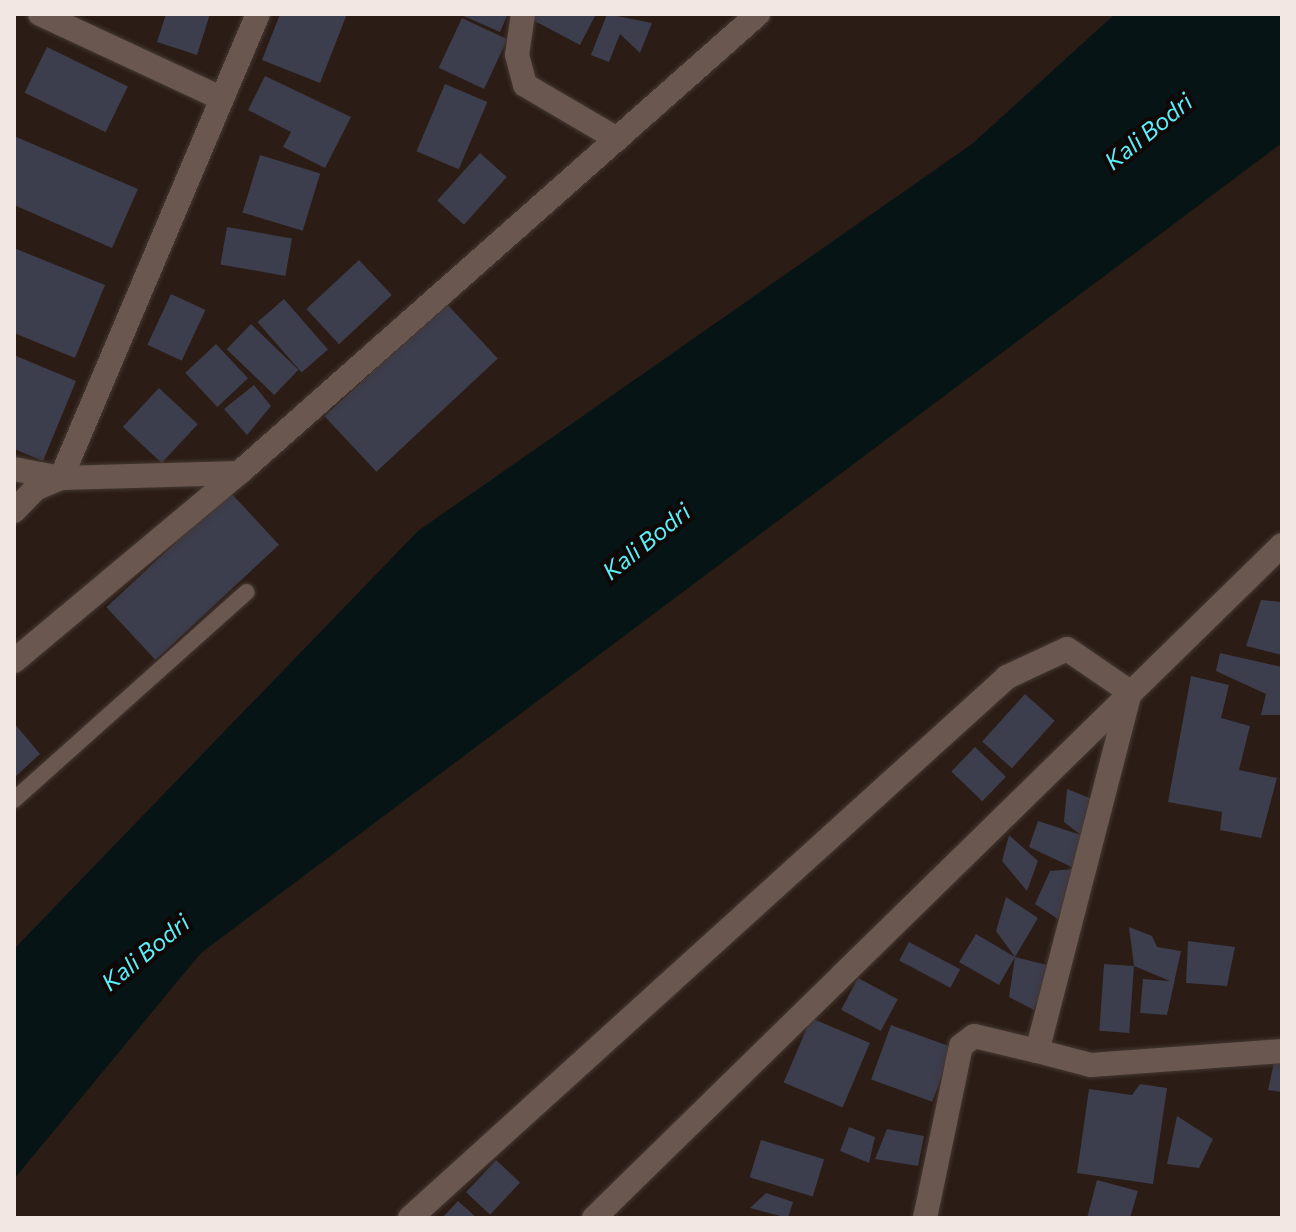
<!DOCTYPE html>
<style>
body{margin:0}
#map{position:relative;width:1296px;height:1232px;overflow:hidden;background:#2b1c15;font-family:Commissioner,sans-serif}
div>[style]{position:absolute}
.water>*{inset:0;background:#071415}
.building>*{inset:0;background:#3c3d4d;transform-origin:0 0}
.roads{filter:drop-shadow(0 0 2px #443833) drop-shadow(0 0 2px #443833)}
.lane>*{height:16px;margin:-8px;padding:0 8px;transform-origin:8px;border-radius:8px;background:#6a5850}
.street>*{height:24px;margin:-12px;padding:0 12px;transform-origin:12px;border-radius:12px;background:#6a5850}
.secondary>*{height:24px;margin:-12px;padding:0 12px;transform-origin:12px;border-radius:12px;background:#6a5850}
span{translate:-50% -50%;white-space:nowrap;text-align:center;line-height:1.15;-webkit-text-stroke:8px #0f0806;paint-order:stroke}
.water-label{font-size:24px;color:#59eef8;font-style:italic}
.frame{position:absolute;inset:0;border:16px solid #f2e7e2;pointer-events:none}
</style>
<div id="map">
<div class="water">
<div style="clip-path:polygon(1115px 14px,1282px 14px,1282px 143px,201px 953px,14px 1179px,14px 949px,418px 531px,972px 144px)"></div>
</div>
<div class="building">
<div style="clip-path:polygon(166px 14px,210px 14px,197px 55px,157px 42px)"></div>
<div style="clip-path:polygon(280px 14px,347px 14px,320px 83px,262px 60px)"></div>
<div style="clip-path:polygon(459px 14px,508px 14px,500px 32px)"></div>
<div style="clip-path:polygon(533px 14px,596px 14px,580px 45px,531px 19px)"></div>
<div style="clip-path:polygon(607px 14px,652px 23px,640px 53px,620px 34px,609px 62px,591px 55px)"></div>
<div style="left:462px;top:18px;width:50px;height:55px;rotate:25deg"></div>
<div style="left:47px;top:47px;width:90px;height:51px;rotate:26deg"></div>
<div style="clip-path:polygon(265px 76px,351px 117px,325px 168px,283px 147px,291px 132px,248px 110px)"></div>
<div style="left:445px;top:84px;width:46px;height:73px;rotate:23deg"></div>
<div style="clip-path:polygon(14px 136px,138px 189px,112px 248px,14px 205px)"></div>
<div style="left:480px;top:153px;width:36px;height:64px;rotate:42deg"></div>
<div style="left:260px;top:155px;width:63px;height:60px;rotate:17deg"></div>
<div style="left:227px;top:227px;width:66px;height:38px;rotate:10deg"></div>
<div style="clip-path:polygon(14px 248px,105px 285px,75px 358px,14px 333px)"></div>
<div style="left:359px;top:260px;width:48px;height:72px;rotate:47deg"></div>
<div style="left:171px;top:294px;width:38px;height:56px;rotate:25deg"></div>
<div style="left:284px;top:299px;width:67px;height:35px;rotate:49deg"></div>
<div style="left:446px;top:303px;width:76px;height:166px;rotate:47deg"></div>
<div style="left:251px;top:324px;width:66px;height:35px;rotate:44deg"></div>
<div style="left:216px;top:344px;width:47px;height:42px;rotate:47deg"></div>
<div style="clip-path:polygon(14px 355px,76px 381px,43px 461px,14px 449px)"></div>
<div style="clip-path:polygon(254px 385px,271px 406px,247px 435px,224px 409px)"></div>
<div style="left:159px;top:388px;width:53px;height:53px;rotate:43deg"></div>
<div style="left:230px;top:492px;width:72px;height:169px;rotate:47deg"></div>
<div style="clip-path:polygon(1261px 600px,1282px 602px,1282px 655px,1246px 646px)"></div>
<div style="clip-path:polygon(1220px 653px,1282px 667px,1282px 715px,1261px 715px,1266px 694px,1216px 671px)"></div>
<div style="clip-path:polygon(1191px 676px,1229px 685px,1221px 718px,1250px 726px,1239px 770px,1277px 778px,1261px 838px,1220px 830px,1222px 812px,1168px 802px)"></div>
<div style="left:1025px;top:694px;width:40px;height:64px;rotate:42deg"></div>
<div style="clip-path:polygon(14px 723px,40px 754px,14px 778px)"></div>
<div style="left:975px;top:747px;width:43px;height:34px;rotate:44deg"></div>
<div style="clip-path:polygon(1067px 789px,1105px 804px,1081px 835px,1064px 822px)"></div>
<div style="clip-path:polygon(1038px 821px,1081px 835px,1076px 869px,1029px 847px)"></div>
<div style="clip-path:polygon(1009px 835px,1038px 861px,1027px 891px,1002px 861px)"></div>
<div style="clip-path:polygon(1076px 869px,1058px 919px,1035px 904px,1050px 871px)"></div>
<div style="clip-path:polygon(1006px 897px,1038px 918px,1015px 957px,1051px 966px,1034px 1010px,1009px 997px,1015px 957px,999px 985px,959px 962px,976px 934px,1015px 957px,996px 931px)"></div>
<div style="clip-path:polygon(1129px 927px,1152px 936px,1157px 947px,1181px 951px,1167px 1015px,1140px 1013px,1143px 979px,1170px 981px,1134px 966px)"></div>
<div style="clip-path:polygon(1188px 941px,1235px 947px,1227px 986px,1186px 983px)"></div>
<div style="left:909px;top:942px;width:58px;height:21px;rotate:28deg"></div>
<div style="left:1104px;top:964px;width:30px;height:67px;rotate:4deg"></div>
<div style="left:858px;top:978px;width:45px;height:36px;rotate:28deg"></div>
<div style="left:811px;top:1018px;width:64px;height:70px;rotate:23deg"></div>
<div style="left:891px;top:1025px;width:65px;height:58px;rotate:20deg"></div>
<div style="clip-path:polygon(1275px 1058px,1282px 1059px,1282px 1092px,1268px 1090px)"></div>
<div style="clip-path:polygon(1140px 1084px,1167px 1088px,1153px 1184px,1077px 1173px,1089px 1089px,1132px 1095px)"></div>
<div style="clip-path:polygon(1177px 1116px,1213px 1139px,1199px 1168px,1167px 1164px)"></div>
<div style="clip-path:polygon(849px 1127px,875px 1137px,869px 1163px,840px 1151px)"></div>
<div style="clip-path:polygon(887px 1129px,924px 1136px,918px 1166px,875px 1159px)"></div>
<div style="left:761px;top:1140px;width:66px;height:39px;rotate:17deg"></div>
<div style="left:496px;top:1160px;width:33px;height:44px;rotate:43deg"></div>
<div style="clip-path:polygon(1097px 1180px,1138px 1191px,1130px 1218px,1087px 1218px)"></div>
<div style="clip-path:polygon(766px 1193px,793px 1202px,788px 1218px,750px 1208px)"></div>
<div style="clip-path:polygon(458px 1201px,477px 1218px,442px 1218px)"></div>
</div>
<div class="roads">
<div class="lane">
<div style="left:14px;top:800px;width:312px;rotate:-41.8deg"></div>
</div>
<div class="street">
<div style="left:40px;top:14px;width:200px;rotate:24.9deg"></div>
<div style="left:523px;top:14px;width:41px;rotate:98.3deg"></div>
<div style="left:517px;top:55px;width:31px;rotate:75deg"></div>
<div style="left:525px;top:85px;width:107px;rotate:30.4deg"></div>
<div style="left:14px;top:469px;width:48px;rotate:10.8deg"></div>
<div style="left:61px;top:478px;width:178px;rotate:-1.6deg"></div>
<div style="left:14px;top:511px;width:30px;rotate:-46deg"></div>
<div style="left:35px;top:489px;width:28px;rotate:-23deg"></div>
<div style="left:61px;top:478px;width:504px;rotate:-67deg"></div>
<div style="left:14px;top:661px;width:293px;rotate:-39.9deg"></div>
<div style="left:239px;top:473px;width:693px;rotate:-41.49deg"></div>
<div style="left:410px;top:1218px;width:806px;rotate:-42.18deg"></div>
<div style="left:1007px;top:677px;width:66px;rotate:-25deg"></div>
<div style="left:1067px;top:649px;width:76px;rotate:34.3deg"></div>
<div style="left:1130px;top:692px;width:371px;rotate:104.5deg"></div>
<div style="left:1037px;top:1051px;width:56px;rotate:14.5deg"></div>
<div style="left:1091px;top:1065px;width:192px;rotate:-4.2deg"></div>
<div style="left:925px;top:1218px;width:176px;rotate:-78.2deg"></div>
<div style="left:961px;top:1046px;width:16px;rotate:-38deg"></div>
<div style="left:974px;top:1036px;width:65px;rotate:13.4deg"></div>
</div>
<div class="secondary">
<div style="left:594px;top:1218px;width:962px;rotate:-44.37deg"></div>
</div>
</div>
<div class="water-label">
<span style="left:1148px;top:131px;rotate:-39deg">Kali Bodri</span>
<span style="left:646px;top:541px;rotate:-39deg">Kali Bodri</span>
<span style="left:145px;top:952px;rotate:-39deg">Kali Bodri</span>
</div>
<div class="frame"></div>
</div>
